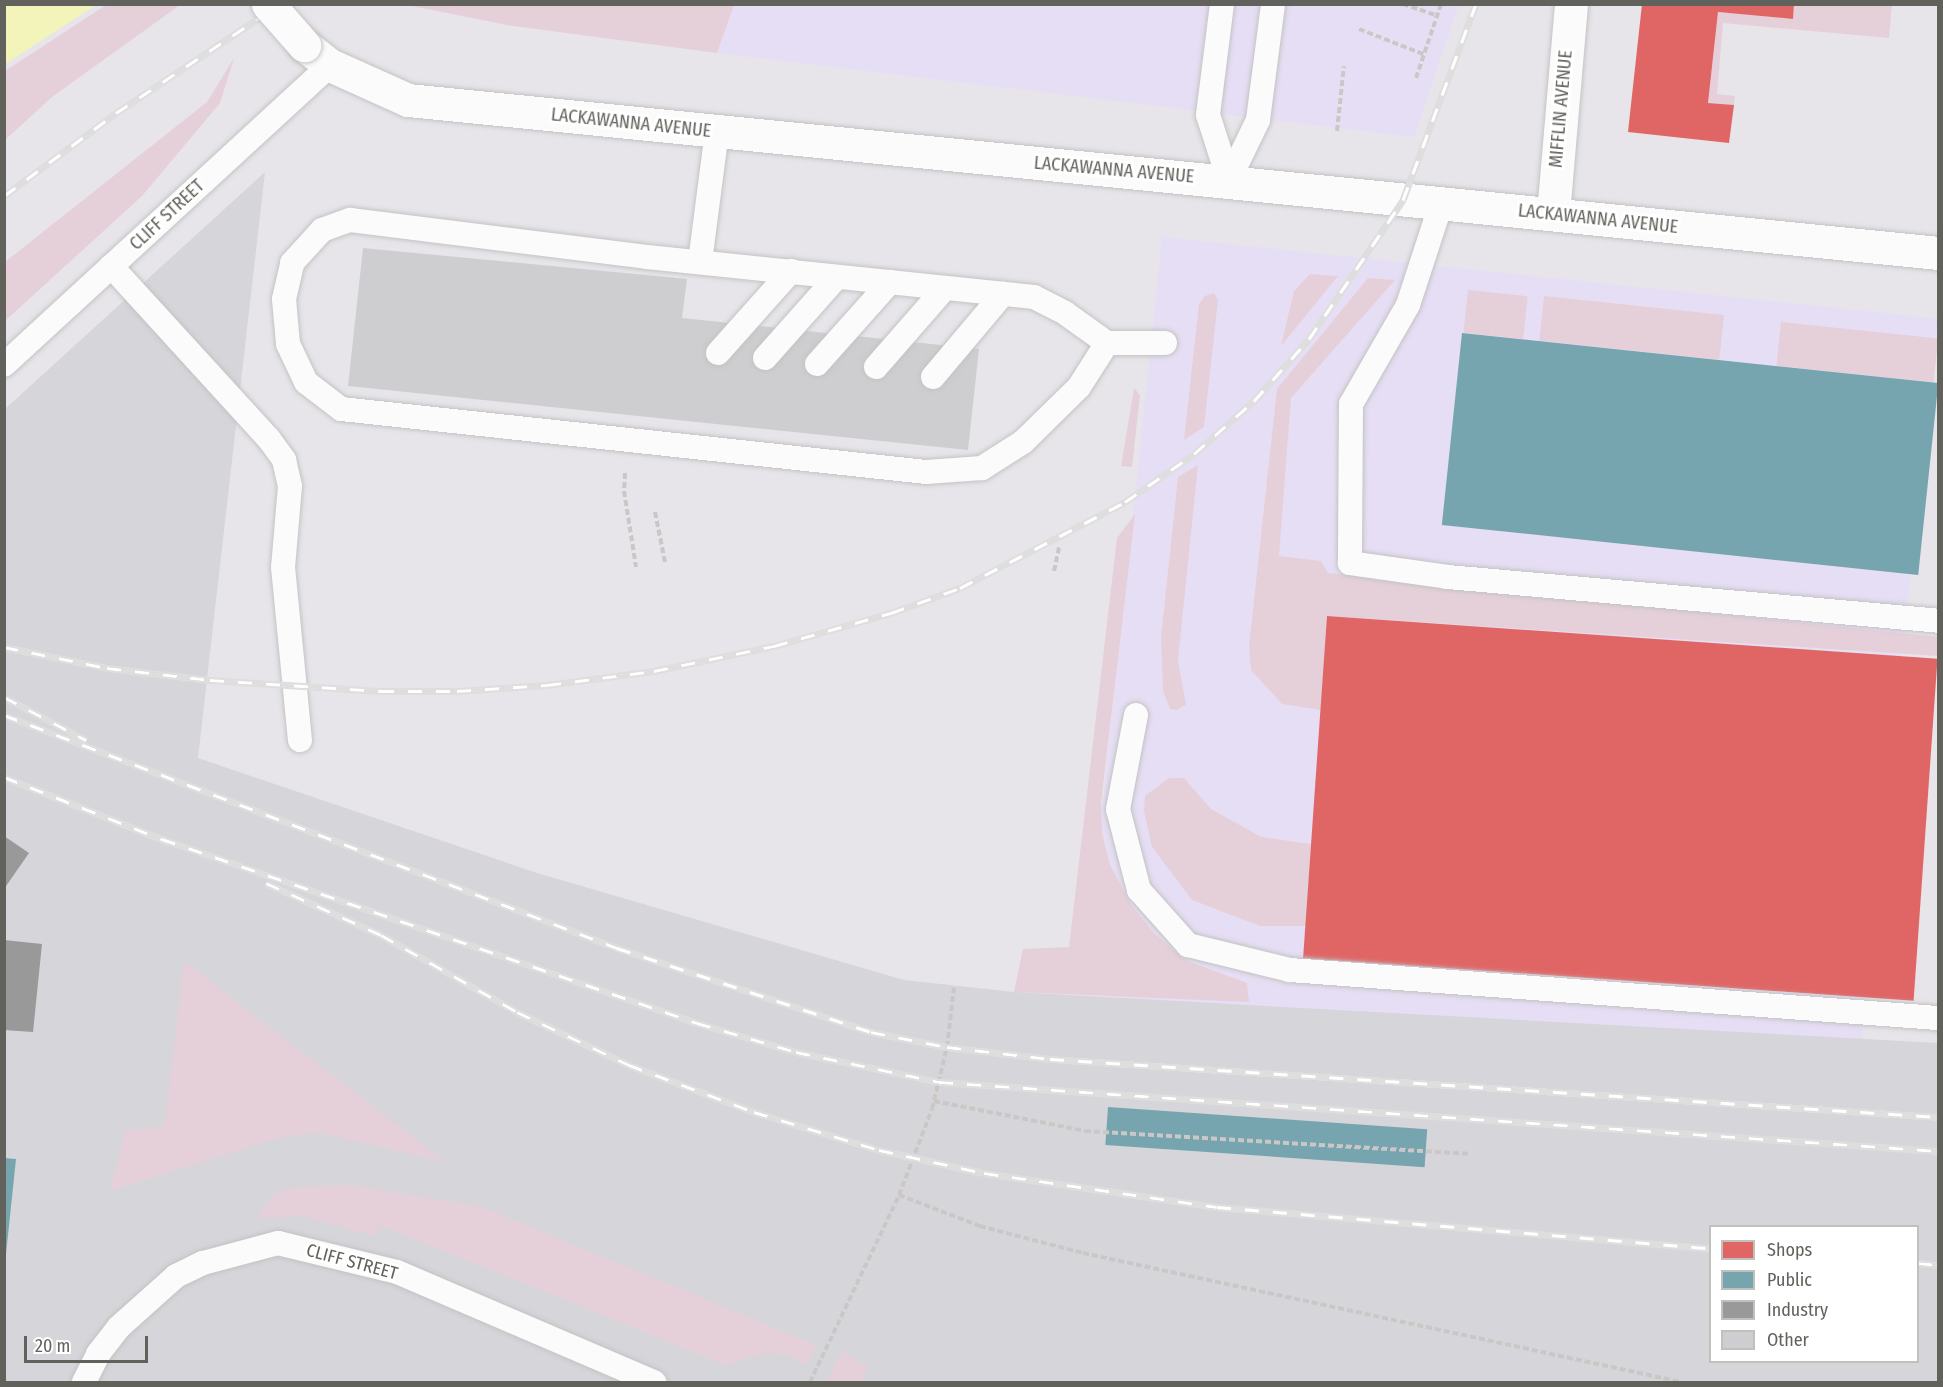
<!DOCTYPE html>
<style>
body{margin:0}
#map{position:relative;width:1943px;height:1387px;overflow:hidden;background:#e7e5ea;font-family:"Fira Sans Condensed",sans-serif}
div>[style]{position:absolute}
.commercial>*{inset:0;background:#e6def4;transform-origin:0 0}
.industrial>*{inset:0;background:#d6d5da}
.green>*{inset:0;background:#e5d0da;transform-origin:0 0}
.water>*{inset:0;background:#f2f4b9}
.shops>*{inset:0;background:#e06666;transform-origin:0 0}
.public>*{inset:0;background:#76a5af;transform-origin:0 0}
.industry>*{inset:0;background:#999}
.building>*{inset:0;background:#ceced1}
.path>*{height:4px;margin-top:-2px;transform-origin:0;background:repeating-linear-gradient(90deg,#cbc7c6 0 6px,transparent 0 9px)}
.roads{filter:drop-shadow(0 0 2px #c3c3c3) drop-shadow(0 0 2px #c3c3c3)}
.service>*{height:24px;margin:-12px;padding:0 12px;transform-origin:12px;border-radius:12px;background:#fbfbfc}
.minor>*{height:33px;margin:-16.5px;padding:0 16.5px;transform-origin:16.5px;border-radius:16.5px;background:#fbfbfc}
.secondary>*{height:33px;margin:-16.5px;padding:0 16.5px;transform-origin:16.5px;border-radius:16.5px;background:#fbfbfc}
.rail>*{height:7px;margin-top:-3.5px;transform-origin:0;background:repeating-linear-gradient(90deg,#fff 0 14px,#dedede 0 28px);box-sizing:border-box;border-block:2px solid #dedede}
.bridges{filter:drop-shadow(0 0 2px #c5c5c5) drop-shadow(0 0 2px #c5c5c5)}
.secondary-bridge>*{height:33px;margin:-16.5px;padding:0 16.5px;transform-origin:16.5px;border-radius:16.5px;background:#fbfbfc}
span{translate:-50% -50%;white-space:nowrap;text-align:center;line-height:1.15;-webkit-text-stroke:6px #fff;paint-order:stroke}
.street-label{font-size:18px;color:#61625b}
.frame{position:absolute;inset:0;border:6px solid #61625b;pointer-events:none}
.legend{position:absolute;left:1709px;top:1225px;width:210px;height:138px;box-sizing:border-box;background:#fff;border:2px solid #c0c0bd;margin:0;padding:8px 10px;list-style:none;font-size:18px;color:#61625b}
.legend li{display:flex;align-items:center;gap:12px;height:30px}
.legend b{width:30px;border:2px solid #c0c0bd}
.scale{position:absolute;left:24px;top:1336px;width:124px;height:27px;box-sizing:border-box;border:3px solid #61625b;border-top:0;padding-left:8px;font-size:18px;line-height:21px;white-space:nowrap;color:#61625b;-webkit-text-stroke:4px #fff;paint-order:stroke}
</style>
<div id="map">
<div class="commercial">
<div style="clip-path:polygon(734px 5px,1459px 5px,1414px 137px,717px 53px)"></div>
<div style="left:1162px;top:237px;width:780px;height:761px;rotate:6deg"></div>
</div>
<div class="industrial">
<div style="clip-path:polygon(evenodd,265px 172px,198px 758px,537px 873px,904px 980px,1014px 992px,1938px 1043px,1938px 1382px,5px 1382px,5px 409px,265px 172px,1710px 1226px,1918px 1226px,1918px 1362px,1710px 1362px,1710px 1226px)"></div>
</div>
<div class="green">
<div style="clip-path:polygon(106px 5px,180px 5px,52px 97px,5px 140px,5px 71px)"></div>
<div style="clip-path:polygon(407px 5px,734px 5px,717px 53px,507px 25px)"></div>
<div style="clip-path:polygon(1794px 5px,1892px 5px,1889px 38px,1723px 23px,1717px 94px,1735px 96px,1734px 105px,1708px 103px,1718px 12px,1792px 19px)"></div>
<div style="clip-path:polygon(234px 58px,220px 103px,142px 196px,5px 321px,5px 262px,207px 102px)"></div>
<div style="clip-path:polygon(1310px 274px,1338px 276px,1281px 346px,1294px 291px)"></div>
<div style="clip-path:polygon(1368px 278px,1395px 280px,1291px 398px,1279px 556px,1321px 561px,1328px 573px,1938px 637px,1938px 656px,1327px 616px,1321px 710px,1282px 704px,1251px 670px,1249px 646px,1277px 389px)"></div>
<div style="left:1468px;top:290px;width:60px;height:43px;rotate:6deg"></div>
<div style="clip-path:polygon(1214px 293px,1218px 300px,1204px 427px,1184px 440px,1199px 304px,1205px 296px)"></div>
<div style="left:1544px;top:296px;width:181px;height:45px;rotate:6deg"></div>
<div style="left:1781px;top:322px;width:158px;height:44px;rotate:6deg"></div>
<div style="clip-path:polygon(1134px 388px,1140px 395px,1132px 467px,1121px 466px)"></div>
<div style="clip-path:polygon(1198px 465px,1178px 660px,1186px 705px,1177px 710px,1170px 709px,1163px 691px,1161px 638px,1178px 477px)"></div>
<div style="clip-path:polygon(1135px 514px,1101px 803px,1102px 833px,1110px 865px,1131px 905px,1154px 933px,1185px 960px,1247px 983px,1249px 1002px,1014px 992px,1023px 949px,1069px 947px,1117px 538px)"></div>
<div style="clip-path:polygon(1169px 778px,1184px 778px,1211px 809px,1261px 837px,1311px 844px,1306px 926px,1260px 926px,1192px 900px,1152px 847px,1144px 811px,1145px 796px)"></div>
<div style="clip-path:polygon(184px 961px,445px 1162px,315px 1132px,275px 1139px,110px 1191px,125px 1131px,165px 1126px)"></div>
<div style="clip-path:polygon(351px 1185px,482px 1207px,816px 1345px,806px 1365px,793px 1356px,764px 1353px,725px 1365px,380px 1225px,375px 1236px,302px 1216px,257px 1218px,271px 1197px,287px 1188px)"></div>
<div style="clip-path:polygon(842px 1351px,868px 1368px,861px 1382px,827px 1382px)"></div>
</div>
<div class="water">
<div style="clip-path:polygon(5px 4px,96px 4px,96px 5px,5px 64px)"></div>
</div>
<div class="shops">
<div style="clip-path:polygon(1642px 4px,1794px 4px,1793px 19px,1718px 12px,1708px 103px,1734px 105px,1729px 143px,1628px 132px)"></div>
<div style="left:1327px;top:616px;width:612px;height:343px;rotate:4deg"></div>
</div>
<div class="public">
<div style="left:1462px;top:333px;width:479px;height:193px;rotate:6deg"></div>
<div style="left:1108px;top:1107px;width:320px;height:38px;rotate:4deg"></div>
<div style="clip-path:polygon(4px 1158px,16px 1159px,6px 1254px,4px 1254px)"></div>
</div>
<div class="industry">
<div style="clip-path:polygon(4px 836px,29px 853px,4px 889px)"></div>
<div style="clip-path:polygon(4px 940px,42px 944px,33px 1032px,4px 1030px)"></div>
</div>
<div class="building">
<div style="clip-path:polygon(363px 248px,687px 279px,682px 318px,979px 349px,968px 450px,348px 386px)"></div>
</div>
<div class="path">
<div style="left:1403px;top:4px;width:36px;rotate:19deg"></div>
<div style="left:1359px;top:29px;width:69px;rotate:21.3deg"></div>
<div style="left:1416px;top:78px;width:78px;rotate:-71.3deg"></div>
<div style="left:1337px;top:131px;width:65px;rotate:-83.9deg"></div>
<div style="left:625px;top:473px;width:18px;rotate:93deg"></div>
<div style="left:624px;top:491px;width:77px;rotate:81deg"></div>
<div style="left:655px;top:512px;width:51px;rotate:78.7deg"></div>
<div style="left:1054px;top:571px;width:25px;rotate:-78deg"></div>
<div style="left:934px;top:1101px;width:154px;rotate:11.2deg"></div>
<div style="left:1085px;top:1131px;width:384px;rotate:3.4deg"></div>
<div style="left:899px;top:1195px;width:87px;rotate:20.9deg"></div>
<div style="left:980px;top:1226px;width:106px;rotate:14.7deg"></div>
<div style="left:1083px;top:1253px;width:612px;rotate:12.17deg"></div>
<div style="left:810px;top:1382px;width:207px;rotate:-64.5deg"></div>
<div style="left:899px;top:1195px;width:92px;rotate:-69deg"></div>
<div style="left:932px;top:1109px;width:64px;rotate:-76.4deg"></div>
<div style="left:947px;top:1047px;width:60px;rotate:-83.3deg"></div>
</div>
<div class="roads">
<div class="service">
<div style="left:1222px;top:4px;width:112px;rotate:97.2deg"></div>
<div style="left:1208px;top:115px;width:68px;rotate:72.1deg"></div>
<div style="left:1229px;top:180px;width:67px;rotate:-64.2deg"></div>
<div style="left:1258px;top:120px;width:117px;rotate:-82.6deg"></div>
<div style="left:1441px;top:204px;width:106px;rotate:108.1deg"></div>
<div style="left:1408px;top:305px;width:114px;rotate:119.9deg"></div>
<div style="left:1351px;top:404px;width:159px;rotate:90.4deg"></div>
<div style="left:1350px;top:563px;width:99px;rotate:8.1deg"></div>
<div style="left:1448px;top:577px;width:492px;rotate:5.1deg"></div>
<div style="left:700px;top:262px;width:132px;rotate:-82.6deg"></div>
<div style="left:111px;top:266px;width:234px;rotate:47.6deg"></div>
<div style="left:269px;top:439px;width:26px;rotate:54deg"></div>
<div style="left:284px;top:460px;width:27px;rotate:77deg"></div>
<div style="left:290px;top:486px;width:81px;rotate:94.9deg"></div>
<div style="left:283px;top:567px;width:174px;rotate:84.4deg"></div>
<div style="left:1107px;top:343px;width:52px;rotate:122.5deg"></div>
<div style="left:1079px;top:387px;width:78px;rotate:135.5deg"></div>
<div style="left:1023px;top:442px;width:49px;rotate:147.6deg"></div>
<div style="left:982px;top:468px;width:56px;rotate:175.9deg"></div>
<div style="left:926px;top:472px;width:588px;rotate:-173.85deg"></div>
<div style="left:341px;top:409px;width:44px;rotate:-142.4deg"></div>
<div style="left:306px;top:382px;width:42px;rotate:-115.3deg"></div>
<div style="left:288px;top:344px;width:45px;rotate:-95.1deg"></div>
<div style="left:284px;top:299px;width:37px;rotate:-77deg"></div>
<div style="left:292px;top:263px;width:45px;rotate:-47.7deg"></div>
<div style="left:322px;top:230px;width:30px;rotate:-20deg"></div>
<div style="left:350px;top:220px;width:299px;rotate:7.1deg"></div>
<div style="left:647px;top:257px;width:389px;rotate:5.9deg"></div>
<div style="left:1034px;top:297px;width:35px;rotate:27deg"></div>
<div style="left:1065px;top:313px;width:52px;rotate:35.5deg"></div>
<div style="left:1107px;top:343px;width:58px"></div>
<div style="left:718px;top:353px;width:110px;rotate:-48.3deg"></div>
<div style="left:765px;top:358px;width:108px;rotate:-48.4deg"></div>
<div style="left:817px;top:364px;width:110px;rotate:-48.3deg"></div>
<div style="left:4px;top:365px;width:443px;rotate:-42.6deg"></div>
<div style="left:876px;top:367px;width:105px;rotate:-48.9deg"></div>
<div style="left:933px;top:377px;width:109px;rotate:-49.9deg"></div>
<div style="left:1136px;top:715px;width:96px;rotate:100.8deg"></div>
<div style="left:1118px;top:809px;width:84px;rotate:75.5deg"></div>
<div style="left:1139px;top:890px;width:74px;rotate:48.3deg"></div>
<div style="left:1188px;top:945px;width:105px;rotate:13.8deg"></div>
<div style="left:1290px;top:970px;width:650px;rotate:4.24deg"></div>
<div style="left:84px;top:1382px;width:31px;rotate:-63deg"></div>
<div style="left:98px;top:1354px;width:34px;rotate:-52deg"></div>
<div style="left:119px;top:1327px;width:76px;rotate:-41.8deg"></div>
<div style="left:176px;top:1276px;width:30px;rotate:-26deg"></div>
<div style="left:203px;top:1263px;width:78px;rotate:-14.9deg"></div>
<div style="left:278px;top:1243px;width:122px;rotate:13.7deg"></div>
<div style="left:397px;top:1272px;width:280px;rotate:23.2deg"></div>
</div>
<div class="minor">
<div style="left:1553px;top:214px;width:211px;rotate:-85.1deg"></div>
</div>
<div class="secondary">
<div style="left:304px;top:45px;width:33px;rotate:38deg"></div>
<div style="left:330px;top:65px;width:85px;rotate:24.2deg"></div>
<div style="left:408px;top:100px;width:1538px;rotate:5.71deg"></div>
</div>
</div>
<div class="rail">
<div style="left:4px;top:196px;width:139px;rotate:-36.5deg"></div>
<div style="left:116px;top:113px;width:197px;rotate:-33.6deg"></div>
<div style="left:4px;top:647px;width:105px;rotate:11.5deg"></div>
<div style="left:107px;top:668px;width:104px;rotate:6.6deg"></div>
<div style="left:210px;top:680px;width:170px;rotate:3.7deg"></div>
<div style="left:380px;top:691px;width:77px"></div>
<div style="left:457px;top:691px;width:90px;rotate:-3.8deg"></div>
<div style="left:547px;top:685px;width:108px;rotate:-7.5deg"></div>
<div style="left:654px;top:671px;width:123px;rotate:-11.8deg"></div>
<div style="left:774px;top:646px;width:122px;rotate:-15.8deg"></div>
<div style="left:891px;top:613px;width:73px;rotate:-19.9deg"></div>
<div style="left:960px;top:588px;width:186px;rotate:-27.5deg"></div>
<div style="left:1125px;top:502px;width:84px;rotate:-34.8deg"></div>
<div style="left:1194px;top:454px;width:80px;rotate:-41.5deg"></div>
<div style="left:1254px;top:401px;width:83px;rotate:-48.4deg"></div>
<div style="left:1309px;top:339px;width:168px;rotate:-55.9deg"></div>
<div style="left:1403px;top:200px;width:209px;rotate:-69.6deg"></div>
<div style="left:4px;top:697px;width:93px;rotate:27.7deg"></div>
<div style="left:4px;top:715px;width:656px;rotate:20.81deg"></div>
<div style="left:617px;top:948px;width:268px;rotate:18.3deg"></div>
<div style="left:871px;top:1032px;width:77px;rotate:11.2deg"></div>
<div style="left:947px;top:1047px;width:104px;rotate:6.6deg"></div>
<div style="left:1050px;top:1059px;width:890px;rotate:3.74deg"></div>
<div style="left:4px;top:777px;width:177px;rotate:21.5deg"></div>
<div style="left:162px;top:839px;width:566px;rotate:18.98deg"></div>
<div style="left:697px;top:1023px;width:103px;rotate:16.3deg"></div>
<div style="left:796px;top:1052px;width:146px;rotate:11.8deg"></div>
<div style="left:939px;top:1082px;width:1001px;rotate:3.95deg"></div>
<div style="left:266px;top:883px;width:126px;rotate:24.3deg"></div>
<div style="left:381px;top:935px;width:156px;rotate:29.5deg"></div>
<div style="left:517px;top:1012px;width:124px;rotate:25.3deg"></div>
<div style="left:629px;top:1065px;width:134px;rotate:20.6deg"></div>
<div style="left:754px;top:1112px;width:131px;rotate:16.9deg"></div>
<div style="left:879px;top:1150px;width:107px;rotate:12.4deg"></div>
<div style="left:984px;top:1173px;width:235px;rotate:8.3deg"></div>
<div style="left:1217px;top:1207px;width:495px;rotate:4.8deg"></div>
<div style="left:1918px;top:1263px;width:20px;rotate:6deg"></div>
</div>
<div class="bridges">
<div class="secondary-bridge">
<div style="left:268px;top:4px;width:55px;rotate:48.7deg"></div>
</div>
</div>
<div class="street-label">
<span style="left:1561px;top:109px;rotate:-85deg">MIFFLIN AVENUE</span>
<span style="left:631px;top:123px;rotate:6deg">LACKAWANNA AVENUE</span>
<span style="left:1114px;top:170px;rotate:5deg">LACKAWANNA AVENUE</span>
<span style="left:167px;top:215px;rotate:-43deg">CLIFF STREET</span>
<span style="left:1598px;top:219px;rotate:6deg">LACKAWANNA AVENUE</span>
<span style="left:352px;top:1262px;rotate:15deg">CLIFF STREET</span>
</div>
<div class="frame"></div>
<ul class="legend">
<li><b style="height:16px;background:#e06666"></b>Shops</li>
<li><b style="height:16px;background:#76a5af"></b>Public</li>
<li><b style="height:16px;background:#999"></b>Industry</li>
<li><b style="height:16px;background:#ceced1"></b>Other</li>
</ul>
<div class="scale">20 m</div>
</div>
